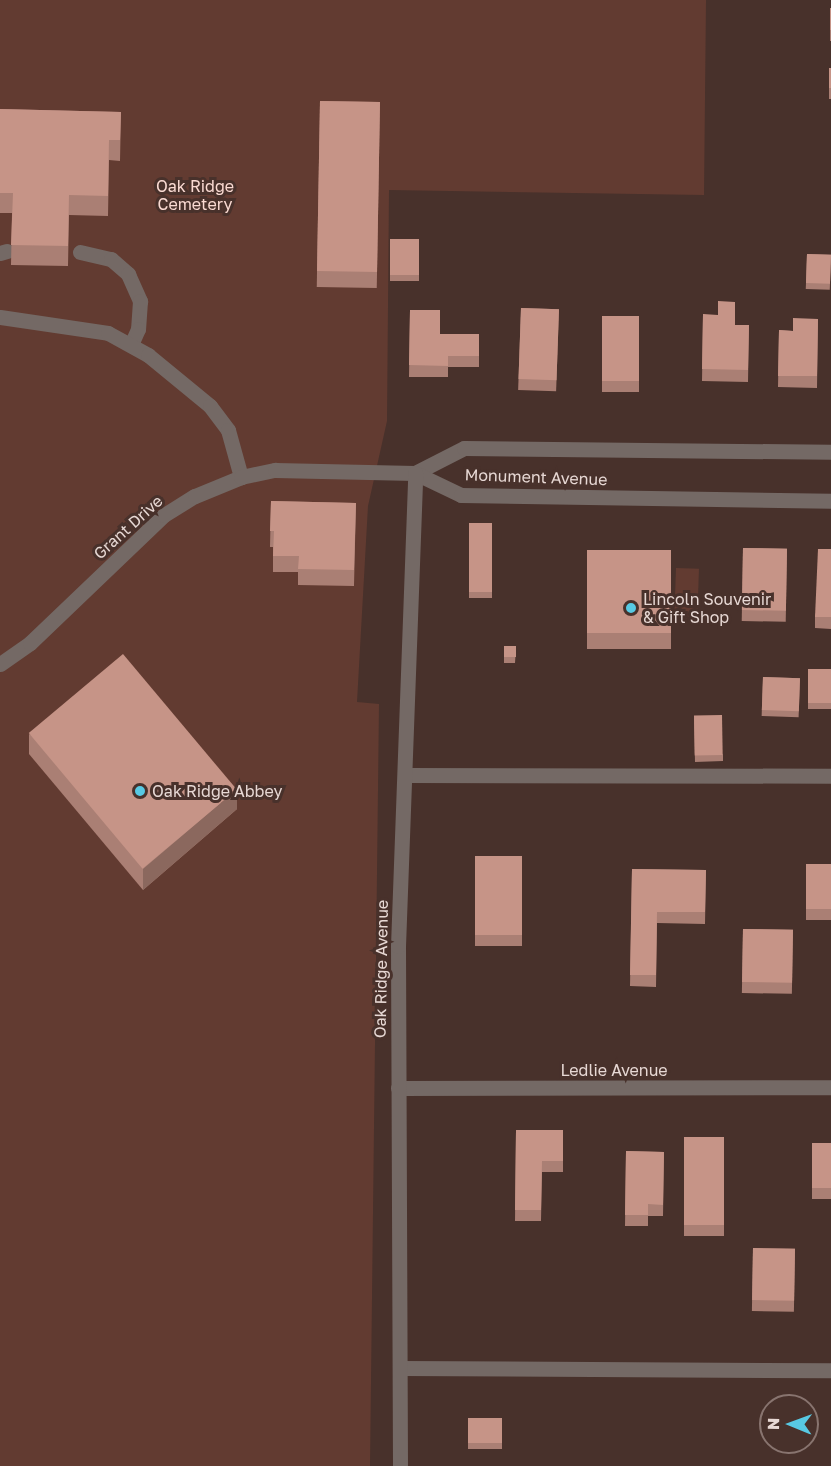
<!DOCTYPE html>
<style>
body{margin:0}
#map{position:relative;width:831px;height:1466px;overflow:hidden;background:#48312b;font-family:"Golos Text",sans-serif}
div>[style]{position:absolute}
.green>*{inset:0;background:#623b31;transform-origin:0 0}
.lane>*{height:15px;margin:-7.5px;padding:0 7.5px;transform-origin:7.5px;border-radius:7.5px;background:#746965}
.street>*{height:15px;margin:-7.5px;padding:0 7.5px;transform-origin:7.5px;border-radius:7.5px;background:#746965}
.wall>*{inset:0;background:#aa7f74;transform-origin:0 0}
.shaded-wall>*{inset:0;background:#8b685e}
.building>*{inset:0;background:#c69487;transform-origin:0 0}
.dots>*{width:16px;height:16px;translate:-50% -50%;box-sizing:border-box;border:3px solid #48312b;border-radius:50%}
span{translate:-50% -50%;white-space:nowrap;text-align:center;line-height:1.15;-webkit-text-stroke:6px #48312b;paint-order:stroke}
.park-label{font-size:16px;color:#fadad2}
.street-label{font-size:16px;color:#e7d8d4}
.poi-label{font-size:16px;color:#e7d8d4}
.left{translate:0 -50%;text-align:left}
.north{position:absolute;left:759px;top:1394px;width:60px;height:60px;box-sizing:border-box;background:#48312b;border:2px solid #88746f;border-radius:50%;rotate:271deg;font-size:16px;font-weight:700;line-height:24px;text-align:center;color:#e7d8d4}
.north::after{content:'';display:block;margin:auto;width:21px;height:27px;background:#58c9e3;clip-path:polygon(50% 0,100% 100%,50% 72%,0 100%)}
</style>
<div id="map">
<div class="green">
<div style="clip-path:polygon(0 0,706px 0,704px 195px,389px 190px,387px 421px,368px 506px,357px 702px,379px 704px,370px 1466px,0 1466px)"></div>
<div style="left:676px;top:568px;width:23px;height:51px;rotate:2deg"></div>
</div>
<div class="lane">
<div style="left:80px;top:252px;width:32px;rotate:13deg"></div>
<div style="left:111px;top:259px;width:23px;rotate:41deg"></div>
<div style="left:128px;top:274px;width:30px;rotate:66deg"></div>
<div style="left:140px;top:301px;width:28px;rotate:94deg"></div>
<div style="left:138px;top:329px;width:17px;rotate:114deg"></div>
<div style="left:0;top:253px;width:7px;rotate:-16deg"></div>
<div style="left:0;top:317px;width:109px;rotate:8.4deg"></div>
<div style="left:108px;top:333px;width:46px;rotate:28.8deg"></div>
<div style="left:148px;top:355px;width:80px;rotate:39.4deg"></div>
<div style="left:210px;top:406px;width:30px;rotate:53deg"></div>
<div style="left:228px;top:430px;width:49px;rotate:74.5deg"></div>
<div style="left:0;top:664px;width:37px;rotate:-35deg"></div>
<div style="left:30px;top:643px;width:185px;rotate:-43.7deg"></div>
<div style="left:164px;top:515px;width:36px;rotate:-32deg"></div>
<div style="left:195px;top:496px;width:50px;rotate:-22.4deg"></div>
<div style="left:241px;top:477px;width:35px;rotate:-12deg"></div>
<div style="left:275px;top:470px;width:140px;rotate:1.2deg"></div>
<div style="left:405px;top:775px;width:426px;rotate:0.1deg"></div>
<div style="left:400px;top:1368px;width:431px;rotate:0.3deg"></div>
</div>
<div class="street">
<div style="left:415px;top:473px;width:55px;rotate:-27deg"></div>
<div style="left:464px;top:448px;width:367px;rotate:0.6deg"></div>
<div style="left:415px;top:473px;width:51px;rotate:25.6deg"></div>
<div style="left:461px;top:495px;width:370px;rotate:0.9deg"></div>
<div style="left:398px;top:1088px;width:433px;rotate:-0.1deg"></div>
<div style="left:400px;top:1466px;width:520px;rotate:-90.22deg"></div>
<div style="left:398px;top:946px;width:473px;rotate:-87.9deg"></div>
</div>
<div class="wall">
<div style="left:830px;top:8px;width:1px;height:33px"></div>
<div style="left:829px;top:68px;width:2px;height:31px"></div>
<div style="left:320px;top:101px;width:60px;height:186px;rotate:1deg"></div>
<div style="clip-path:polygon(0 109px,121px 112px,120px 161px,109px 160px,108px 216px,69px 215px,68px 266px,11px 265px,12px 213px,0 213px)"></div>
<div style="left:390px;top:239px;width:29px;height:42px"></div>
<div style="left:807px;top:254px;width:24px;height:35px;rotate:2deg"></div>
<div style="left:521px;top:308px;width:38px;height:82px;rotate:2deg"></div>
<div style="clip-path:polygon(410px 310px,440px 334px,479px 334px,479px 367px,448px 367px,448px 377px,409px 377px)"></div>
<div style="clip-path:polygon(703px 314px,735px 325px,749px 325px,748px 382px,702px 381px)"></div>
<div style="left:602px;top:316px;width:37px;height:76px"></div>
<div style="clip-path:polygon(818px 319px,817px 388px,778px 387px,779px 330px,793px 331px)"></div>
<div style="clip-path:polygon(271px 501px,356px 503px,354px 586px,298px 585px,298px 572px,273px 572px,273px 547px,270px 547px)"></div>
<div style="left:469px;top:523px;width:23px;height:75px"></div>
<div style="left:743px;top:548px;width:44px;height:73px;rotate:1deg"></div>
<div style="clip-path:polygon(831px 549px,831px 629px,815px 628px,815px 617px)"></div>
<div style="left:587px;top:550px;width:84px;height:99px"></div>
<div style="clip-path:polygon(516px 646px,515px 663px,504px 663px,504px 657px)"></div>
<div style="left:808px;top:669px;width:23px;height:40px"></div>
<div style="left:763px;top:677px;width:37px;height:39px;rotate:2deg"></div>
<div style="clip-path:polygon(694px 717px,723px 755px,723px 761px,695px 762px)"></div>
<div style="clip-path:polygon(29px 734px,237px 809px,143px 890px,29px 754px)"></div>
<div style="left:475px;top:856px;width:47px;height:90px"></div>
<div style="left:806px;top:864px;width:25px;height:56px"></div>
<div style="clip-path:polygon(632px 869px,706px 870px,705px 924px,657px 923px,656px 987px,630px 986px)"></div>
<div style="left:743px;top:929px;width:50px;height:64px;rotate:1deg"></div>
<div style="clip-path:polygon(516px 1130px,563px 1130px,563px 1172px,542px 1172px,541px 1221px,515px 1221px)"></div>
<div style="left:684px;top:1137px;width:40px;height:99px"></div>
<div style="left:812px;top:1143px;width:19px;height:56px"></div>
<div style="clip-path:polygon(626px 1151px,664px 1152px,663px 1216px,648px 1216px,648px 1226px,625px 1226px)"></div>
<div style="left:753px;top:1248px;width:42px;height:63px;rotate:1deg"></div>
<div style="left:468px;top:1418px;width:34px;height:31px"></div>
</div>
<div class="shaded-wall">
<div style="clip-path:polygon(237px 789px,237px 809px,143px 890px,143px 869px)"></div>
</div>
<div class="building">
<div style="left:830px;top:8px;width:1px;height:22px"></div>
<div style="left:829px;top:68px;width:2px;height:20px"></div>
<div style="left:320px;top:101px;width:60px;height:170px;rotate:1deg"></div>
<div style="clip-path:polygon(0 109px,121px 112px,120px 140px,109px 140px,108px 196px,69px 195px,68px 246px,11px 245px,13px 193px,0 193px)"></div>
<div style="left:390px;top:239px;width:29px;height:36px"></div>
<div style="left:807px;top:254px;width:24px;height:29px;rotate:2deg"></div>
<div style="clip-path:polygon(718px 301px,735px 302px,735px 325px,749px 325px,748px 370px,702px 369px,703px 314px,718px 315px)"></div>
<div style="left:521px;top:308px;width:38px;height:71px;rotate:2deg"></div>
<div style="clip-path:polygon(410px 310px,440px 310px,440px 334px,479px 334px,479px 356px,448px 356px,448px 366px,409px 365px)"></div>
<div style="left:602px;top:316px;width:37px;height:65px"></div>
<div style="clip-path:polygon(793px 318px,818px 319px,817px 376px,778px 376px,779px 330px,793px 331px)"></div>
<div style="clip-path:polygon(271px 501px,356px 503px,354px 570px,298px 569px,299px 556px,273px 556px,274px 531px,270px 531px)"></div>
<div style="left:469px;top:523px;width:23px;height:69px"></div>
<div style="left:743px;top:548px;width:44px;height:62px;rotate:1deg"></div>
<div style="clip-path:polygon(818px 549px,831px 549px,831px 617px,815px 617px)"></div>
<div style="left:587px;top:550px;width:84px;height:83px"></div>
<div style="left:504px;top:646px;width:12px;height:11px"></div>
<div style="left:123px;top:654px;width:177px;height:123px;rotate:50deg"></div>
<div style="left:808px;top:669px;width:23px;height:34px"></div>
<div style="left:763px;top:677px;width:37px;height:33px;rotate:2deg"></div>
<div style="left:722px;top:715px;width:40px;height:28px;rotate:89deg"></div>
<div style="left:475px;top:856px;width:47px;height:79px"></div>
<div style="left:806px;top:864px;width:25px;height:45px"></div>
<div style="clip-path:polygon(632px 869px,706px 870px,705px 912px,657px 912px,656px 975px,630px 975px)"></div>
<div style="left:743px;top:929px;width:50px;height:53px;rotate:1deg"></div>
<div style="clip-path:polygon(516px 1130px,563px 1130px,563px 1161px,542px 1161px,541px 1210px,515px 1210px)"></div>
<div style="left:684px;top:1137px;width:40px;height:88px"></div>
<div style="left:812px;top:1143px;width:19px;height:45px"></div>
<div style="clip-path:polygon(626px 1151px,664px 1152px,663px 1205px,648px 1204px,648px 1215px,625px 1215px)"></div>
<div style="left:753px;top:1248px;width:42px;height:52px;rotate:1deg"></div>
<div style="left:468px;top:1418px;width:34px;height:25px"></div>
</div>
<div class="dots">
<div style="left:631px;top:608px;background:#58c9e3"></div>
<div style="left:140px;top:791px;background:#58c9e3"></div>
</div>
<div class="park-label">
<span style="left:195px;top:195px">Oak Ridge<br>Cemetery</span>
</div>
<div class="street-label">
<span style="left:536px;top:477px;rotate:2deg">Monument Avenue</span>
<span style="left:128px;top:527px;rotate:-42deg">Grant Drive</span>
<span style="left:381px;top:969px;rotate:-89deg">Oak Ridge Avenue</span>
<span style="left:614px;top:1070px">Ledlie Avenue</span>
</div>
<div class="poi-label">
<span class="left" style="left:643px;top:608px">Lincoln Souvenir<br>&amp; Gift Shop</span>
<span class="left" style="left:152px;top:791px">Oak Ridge Abbey</span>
</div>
<div class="north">N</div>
</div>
